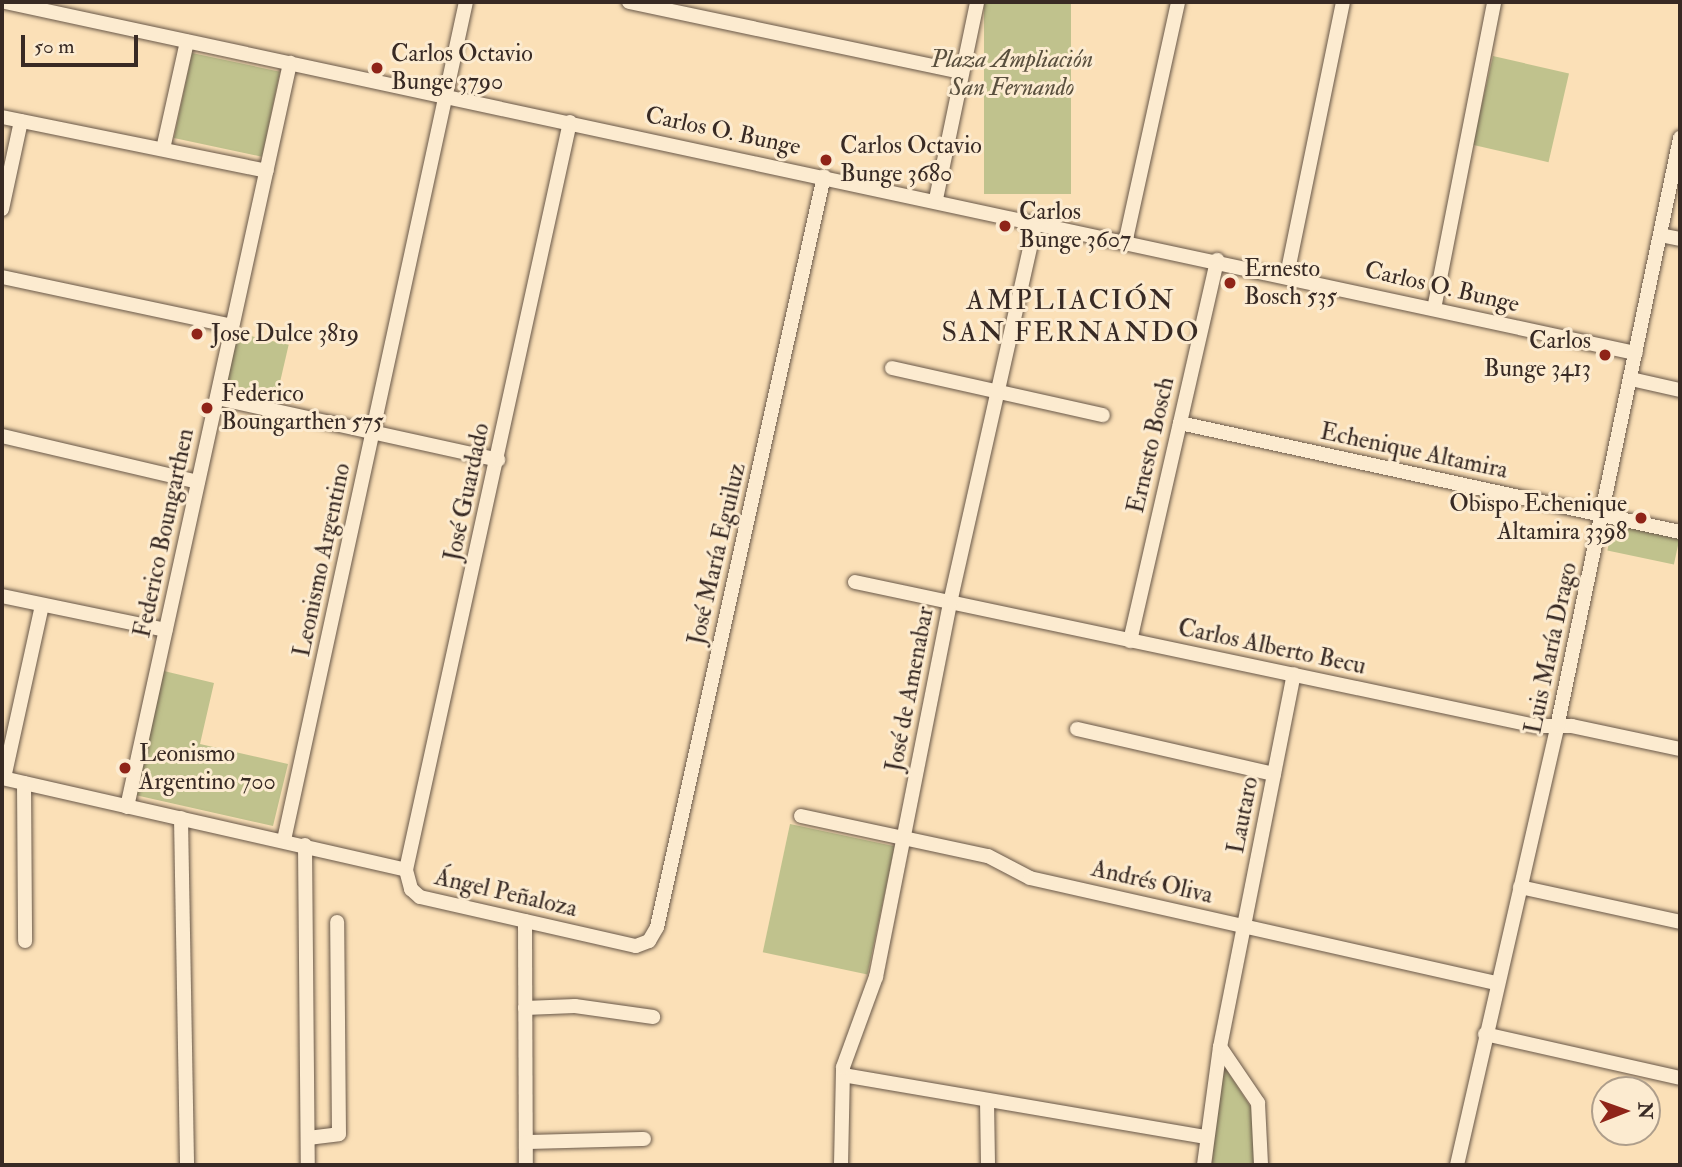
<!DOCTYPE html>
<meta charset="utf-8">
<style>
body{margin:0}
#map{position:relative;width:1682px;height:1167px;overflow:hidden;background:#fbe0b7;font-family:"IM FELL Double Pica",serif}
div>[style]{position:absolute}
.green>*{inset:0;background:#c0c28d;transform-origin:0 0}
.roads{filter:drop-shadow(0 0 2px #695849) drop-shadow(0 0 2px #695849)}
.minor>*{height:14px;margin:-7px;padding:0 7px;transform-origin:7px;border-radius:7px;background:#fcebd0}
.dots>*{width:19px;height:19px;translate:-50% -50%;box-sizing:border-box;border:4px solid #fcebd0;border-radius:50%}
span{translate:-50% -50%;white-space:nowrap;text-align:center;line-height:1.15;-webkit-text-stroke:6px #fcebd0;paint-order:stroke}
.poi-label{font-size:24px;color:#382a24}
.left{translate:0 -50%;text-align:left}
.right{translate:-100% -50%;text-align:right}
.park-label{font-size:24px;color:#5a503e;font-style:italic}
.street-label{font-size:24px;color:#382a24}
.quarter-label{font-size:28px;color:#382a24;letter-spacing:2px}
.frame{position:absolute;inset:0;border:4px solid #382a24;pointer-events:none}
.north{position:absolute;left:1591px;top:1076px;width:70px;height:70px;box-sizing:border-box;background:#fcebd0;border:2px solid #ae9e8b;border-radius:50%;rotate:89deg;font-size:19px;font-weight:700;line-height:28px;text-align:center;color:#382a24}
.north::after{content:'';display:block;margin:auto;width:24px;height:32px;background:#8f2418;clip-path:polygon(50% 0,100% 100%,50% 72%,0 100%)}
.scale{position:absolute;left:21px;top:35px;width:117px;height:32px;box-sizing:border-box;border:4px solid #382a24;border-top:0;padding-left:9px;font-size:21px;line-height:24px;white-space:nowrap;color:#382a24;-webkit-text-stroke:5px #fcebd0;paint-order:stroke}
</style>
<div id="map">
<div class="green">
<div style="left:984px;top:2px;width:87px;height:192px"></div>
<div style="left:192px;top:53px;width:90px;height:87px;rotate:12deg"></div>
<div style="left:1493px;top:56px;width:78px;height:91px;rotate:13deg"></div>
<div style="left:238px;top:333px;width:52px;height:62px;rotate:13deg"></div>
<div style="left:1613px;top:524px;width:68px;height:27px;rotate:12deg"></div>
<div style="clip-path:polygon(164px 671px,214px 683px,200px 744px,288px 764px,273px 826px,135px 795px)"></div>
<div style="left:790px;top:824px;width:107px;height:131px;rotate:12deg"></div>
<div style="clip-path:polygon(1220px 1060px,1256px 1115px,1254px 1165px,1212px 1165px)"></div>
</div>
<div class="roads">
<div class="minor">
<div style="left:5px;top:2px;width:1668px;rotate:12.15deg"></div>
<div style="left:629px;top:2px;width:340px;rotate:11.9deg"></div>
<div style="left:2px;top:117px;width:270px;rotate:11.5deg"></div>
<div style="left:570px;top:122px;width:766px;rotate:102.37deg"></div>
<div style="left:406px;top:870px;width:20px;rotate:75deg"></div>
<div style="left:411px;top:889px;width:12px;rotate:42deg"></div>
<div style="left:420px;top:897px;width:221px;rotate:12.8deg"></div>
<div style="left:636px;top:946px;width:14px;rotate:-21deg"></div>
<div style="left:649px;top:941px;width:16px;rotate:-60deg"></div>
<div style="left:657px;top:927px;width:769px;rotate:-77.46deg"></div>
<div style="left:163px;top:149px;width:110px;rotate:-77.4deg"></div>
<div style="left:936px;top:199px;width:201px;rotate:-78.2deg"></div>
<div style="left:2px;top:209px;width:90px;rotate:-77.8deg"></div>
<div style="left:1660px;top:235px;width:20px;rotate:11deg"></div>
<div style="left:1126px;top:239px;width:243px;rotate:-77.6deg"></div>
<div style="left:1287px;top:275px;width:279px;rotate:-78.4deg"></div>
<div style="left:2px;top:277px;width:235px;rotate:12deg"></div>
<div style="left:1434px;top:309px;width:313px;rotate:-78.9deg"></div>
<div style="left:892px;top:368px;width:216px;rotate:12.6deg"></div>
<div style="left:1631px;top:379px;width:50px;rotate:12.7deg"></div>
<div style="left:217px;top:398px;width:288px;rotate:12.4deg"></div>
<div style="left:1180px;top:423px;width:512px;rotate:12.3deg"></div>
<div style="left:2px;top:436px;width:201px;rotate:13.2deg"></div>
<div style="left:855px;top:582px;width:696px;rotate:11.94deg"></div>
<div style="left:1536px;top:726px;width:36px"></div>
<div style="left:1572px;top:726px;width:110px;rotate:12deg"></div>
<div style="left:2px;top:596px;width:167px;rotate:11.7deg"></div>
<div style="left:1130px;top:641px;width:391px;rotate:-77.1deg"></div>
<div style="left:1077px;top:729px;width:202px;rotate:12.9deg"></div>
<div style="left:2px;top:778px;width:414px;rotate:12.8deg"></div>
<div style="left:4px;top:778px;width:177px;rotate:-77.6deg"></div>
<div style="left:24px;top:783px;width:158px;rotate:89.6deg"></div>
<div style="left:127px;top:807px;width:762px;rotate:-77.64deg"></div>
<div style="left:801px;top:816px;width:191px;rotate:12.1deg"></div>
<div style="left:988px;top:856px;width:47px;rotate:27.6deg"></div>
<div style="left:1030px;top:878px;width:479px;rotate:12.7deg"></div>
<div style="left:181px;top:818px;width:347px;rotate:89deg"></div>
<div style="left:284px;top:840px;width:858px;rotate:-77.75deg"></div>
<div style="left:305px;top:845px;width:320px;rotate:89.5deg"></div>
<div style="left:1520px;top:887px;width:164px;rotate:12.3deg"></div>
<div style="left:525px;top:921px;width:244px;rotate:89.8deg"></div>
<div style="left:525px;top:1008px;width:50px;rotate:-2.3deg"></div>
<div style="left:575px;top:1006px;width:79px;rotate:8deg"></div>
<div style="left:1485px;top:1034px;width:200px;rotate:12.7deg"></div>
<div style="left:1220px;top:1047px;width:68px;rotate:55.8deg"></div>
<div style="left:1258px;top:1103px;width:62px;rotate:87.2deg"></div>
<div style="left:843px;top:1075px;width:367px;rotate:9.7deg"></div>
<div style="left:987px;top:1100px;width:65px;rotate:89.1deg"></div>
<div style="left:308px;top:1138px;width:31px;rotate:-7deg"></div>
<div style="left:339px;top:1134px;width:212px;rotate:-90.5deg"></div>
<div style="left:526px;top:1142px;width:118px;rotate:-1.5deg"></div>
<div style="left:841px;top:1165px;width:98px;rotate:-88.8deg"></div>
<div style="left:843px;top:1067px;width:96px;rotate:-69.9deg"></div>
<div style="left:876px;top:977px;width:381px;rotate:-78.8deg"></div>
<div style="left:950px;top:603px;width:392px;rotate:-77.3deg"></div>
<div style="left:1204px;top:1165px;width:119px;rotate:-82.3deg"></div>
<div style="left:1220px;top:1047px;width:380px;rotate:-78.8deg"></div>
<div style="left:1457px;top:1165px;width:449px;rotate:-77.1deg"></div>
<div style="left:1557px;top:727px;width:602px;rotate:-78.2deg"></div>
</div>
</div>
<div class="dots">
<div style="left:377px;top:68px;background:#8f2418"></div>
<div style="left:826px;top:160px;background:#8f2418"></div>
<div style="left:1005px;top:226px;background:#8f2418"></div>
<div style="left:1230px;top:283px;background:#8f2418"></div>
<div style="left:197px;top:334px;background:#8f2418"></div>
<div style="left:1605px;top:355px;background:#8f2418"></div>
<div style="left:207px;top:408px;background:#8f2418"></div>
<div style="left:1641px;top:518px;background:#8f2418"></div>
<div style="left:125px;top:768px;background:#8f2418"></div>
</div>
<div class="poi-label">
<span class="left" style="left:391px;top:68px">Carlos Octavio<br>Bunge 3790</span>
<span class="left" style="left:840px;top:160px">Carlos Octavio<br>Bunge 3680</span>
<span class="left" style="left:1019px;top:226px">Carlos<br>Bunge 3607</span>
<span class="left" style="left:1244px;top:283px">Ernesto<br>Bosch 535</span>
<span class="left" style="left:211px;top:334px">Jose Dulce 3819</span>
<span class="right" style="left:1591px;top:355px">Carlos<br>Bunge 3413</span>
<span class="left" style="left:221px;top:408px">Federico<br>Boungarthen 575</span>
<span class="right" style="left:1627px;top:518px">Obispo Echenique<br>Altamira 3398</span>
<span class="left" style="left:139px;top:768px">Leonismo<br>Argentino 700</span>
</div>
<div class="park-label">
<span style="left:1012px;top:74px">Plaza Ampliación<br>San Fernando</span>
</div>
<div class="street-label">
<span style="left:723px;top:131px;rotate:12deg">Carlos O. Bunge</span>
<span style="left:1442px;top:287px;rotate:13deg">Carlos O. Bunge</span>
<span style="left:1151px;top:445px;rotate:-77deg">Ernesto Bosch</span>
<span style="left:1414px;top:451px;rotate:12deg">Echenique Altamira</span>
<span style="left:467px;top:492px;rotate:-78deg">José Guardado</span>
<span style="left:164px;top:533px;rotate:-78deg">Federico Boungarthen</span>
<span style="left:717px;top:554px;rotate:-77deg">José María Eguiluz</span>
<span style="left:322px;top:560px;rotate:-78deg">Leonismo Argentino</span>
<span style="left:1272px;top:647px;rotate:12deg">Carlos Alberto Becu</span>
<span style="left:1551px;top:648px;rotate:-78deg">Luis María Drago</span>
<span style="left:910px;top:689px;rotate:-79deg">José de Amenabar</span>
<span style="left:1243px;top:815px;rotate:-79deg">Lautaro</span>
<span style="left:1152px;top:882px;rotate:13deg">Andrés Oliva</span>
<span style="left:506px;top:893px;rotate:13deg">Ángel Peñaloza</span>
</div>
<div class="quarter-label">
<span style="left:1071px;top:317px">AMPLIACIÓN<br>SAN FERNANDO</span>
</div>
<div class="frame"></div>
<div class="north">N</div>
<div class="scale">50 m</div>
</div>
